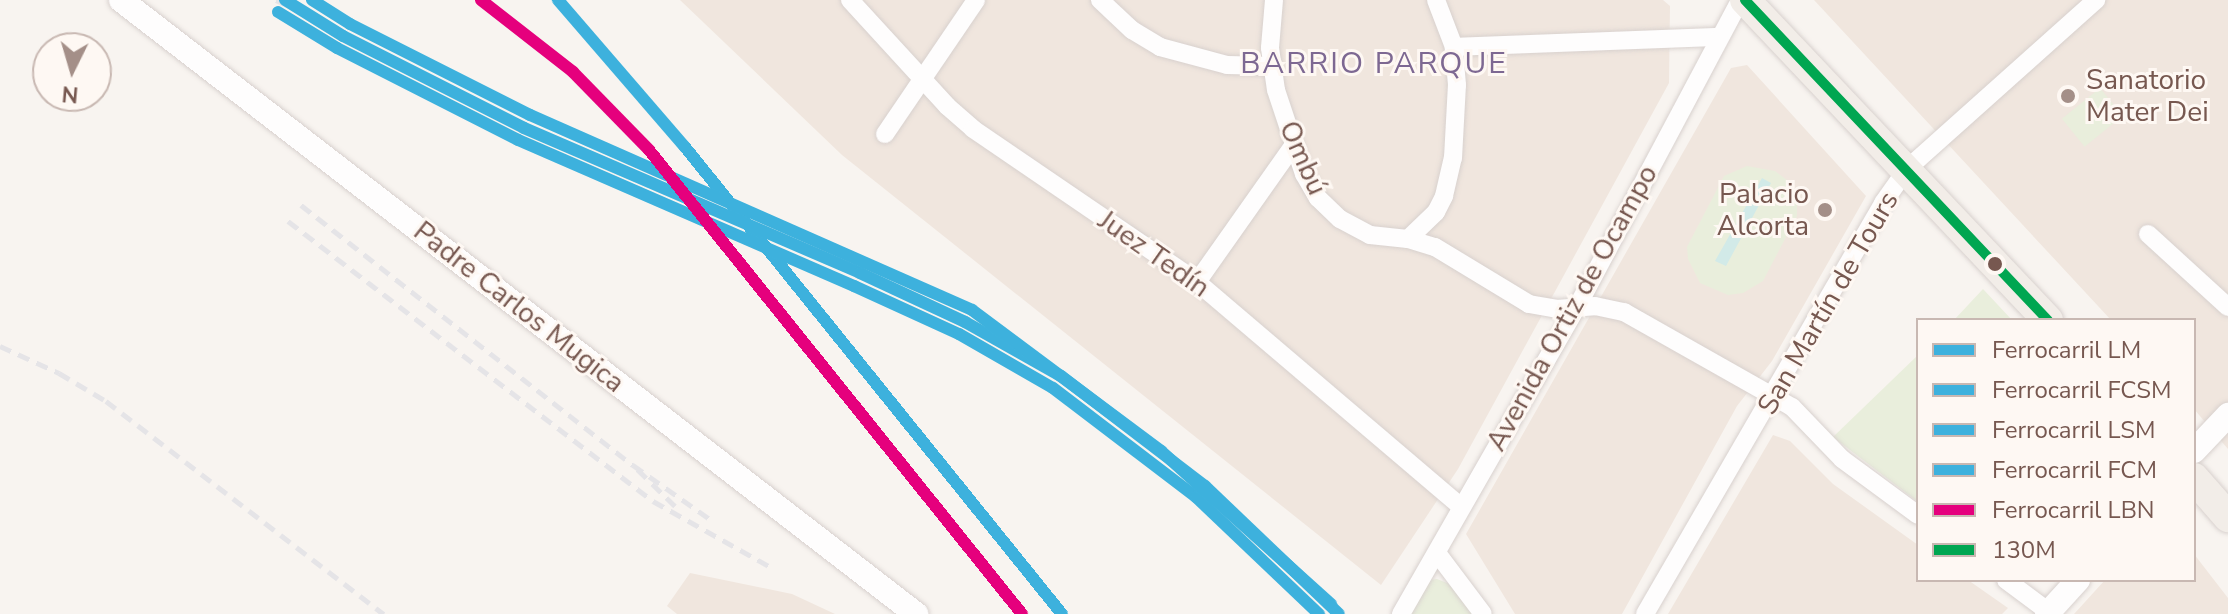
<!DOCTYPE html>
<meta charset="utf-8">
<style>
body{margin:0}
#map{position:relative;width:2228px;height:614px;overflow:hidden;background:#f8f4f0;font-family:"Nunito Sans",sans-serif}
div>[style]{position:absolute}
.residential>*{inset:0;background:#f0e6de}
.green>*{inset:0;background:#e9eedc;transform-origin:0 0}
.water>*{inset:0;background:#d2eae8}
.roads{filter:drop-shadow(0 0 2px #d8d1ce) drop-shadow(0 0 2px #d8d1ce)}
.minor>*{height:18px;margin:-9px;padding:0 9px;transform-origin:9px;border-radius:9px;background:#fefdfd}
.tertiary>*{height:24px;margin:-12px;padding:0 12px;transform-origin:12px;border-radius:12px;background:#fefdfd}
.primary>*{height:30px;margin:-15px;padding:0 15px;transform-origin:15px;border-radius:15px;background:#f2ede8}
.rail>*{height:5px;margin-top:-2.5px;transform-origin:0;background:repeating-linear-gradient(90deg,#e5e4e7 0 12px,transparent 0 20px)}
.bus-1>*{height:10px;margin:-5px;padding:0 5px;transform-origin:5px;border-radius:5px;background:#00a651}
.rail-1>*{height:12px;margin:-6px;padding:0 6px;transform-origin:6px;border-radius:6px;background:#3db1dd}
.rail-2>*{height:12px;margin:-6px;padding:0 6px;transform-origin:6px;border-radius:6px;background:#3db1dd}
.rail-3>*{height:12px;margin:-6px;padding:0 6px;transform-origin:6px;border-radius:6px;background:#3db1dd}
.rail-4>*{height:12px;margin:-6px;padding:0 6px;transform-origin:6px;border-radius:6px;background:#3db1dd}
.rail-5>*{height:12px;margin:-6px;padding:0 6px;transform-origin:6px;border-radius:6px;background:#e5007d}
.dots>*{width:22px;height:22px;translate:-50% -50%;box-sizing:border-box;border:4px solid #fef8f3;border-radius:50%}
span{translate:-50% -50%;white-space:nowrap;text-align:center;line-height:1.15;-webkit-text-stroke:6px #fef8f3;paint-order:stroke}
.poi-label{font-size:28px;color:#775850}
.left{translate:0 -50%;text-align:left}
.right{translate:-100% -50%;text-align:right}
.street-label{font-size:28px;color:#775850}
.neighbourhood-label{font-size:30px;color:#7d6892;letter-spacing:2px}
.legend{position:absolute;left:1916px;top:318px;width:280px;height:264px;box-sizing:border-box;background:#fef8f3;border:2px solid #c8b8b2;margin:0;padding:10px 14px;list-style:none;font-size:24px;color:#775850}
.legend li{display:flex;align-items:center;gap:16px;height:40px}
.legend b{width:40px;border:2px solid #c8b8b2}
.north{position:absolute;left:32px;top:32px;width:80px;height:80px;box-sizing:border-box;background:#fef8f3;border:2px solid #c8b8b2;border-radius:50%;rotate:185deg;font-size:22px;font-weight:700;line-height:32px;text-align:center;color:#775850}
.north::after{content:'';display:block;margin:auto;width:28px;height:36px;background:#a48f88;clip-path:polygon(50% 0,100% 100%,50% 72%,0 100%)}
</style>
<div id="map">
<div class="residential">
<div style="clip-path:polygon(680px 0,1663px 0,1670px 6px,1669px 83px,1458px 469px,1381px 585px,842px 155px)"></div>
<div style="clip-path:polygon(1814px 0,2228px 0,2228px 449px,2194px 409px,2194px 320px,2111px 320px)"></div>
<div style="clip-path:polygon(1747px 65px,1866px 196px,1772px 361px,1737px 406px,1622px 614px,1515px 614px,1466px 534px,1731px 68px)"></div>
<div style="clip-path:polygon(1773px 435px,1790px 441px,1833px 484px,1918px 545px,1918px 580px,1968px 580px,2008px 608px,2002px 614px,1668px 614px)"></div>
<div style="clip-path:polygon(2194px 554px,2228px 598px,2228px 614px,2074px 614px,2105px 580px,2194px 580px)"></div>
<div style="clip-path:polygon(690px 573px,792px 594px,835px 614px,677px 614px,667px 606px)"></div>
</div>
<div class="green">
<div style="left:2100px;top:88px;width:36px;height:49px;rotate:51deg"></div>
<div style="clip-path:polygon(1747px 166px,1775px 171px,1787px 180px,1797px 203px,1797px 216px,1763px 281px,1743px 293px,1728px 295px,1700px 283px,1688px 259px,1687px 247px,1724px 176px)"></div>
<div style="clip-path:polygon(1983px 289px,2012px 320px,1954px 320px)"></div>
<div style="clip-path:polygon(1918px 355px,1918px 502px,1833px 437px)"></div>
<div style="clip-path:polygon(1437px 579px,1452px 585px,1474px 614px,1408px 614px,1430px 580px)"></div>
</div>
<div class="water">
<div style="clip-path:polygon(1762px 178px,1771px 183px,1726px 266px,1715px 261px)"></div>
</div>
<div class="roads">
<div class="minor">
<div style="left:850px;top:0;width:144px;rotate:47.5deg"></div>
<div style="left:947px;top:106px;width:35px;rotate:41deg"></div>
<div style="left:973px;top:129px;width:271px;rotate:34.3deg"></div>
<div style="left:1197px;top:282px;width:347px;rotate:40.4deg"></div>
<div style="left:1100px;top:0;width:44px;rotate:43.2deg"></div>
<div style="left:1132px;top:30px;width:33px;rotate:31deg"></div>
<div style="left:1160px;top:47px;width:69px;rotate:15deg"></div>
<div style="left:1227px;top:65px;width:44px;rotate:1.3deg"></div>
<div style="left:1274px;top:0;width:48px;rotate:94.8deg"></div>
<div style="left:1270px;top:48px;width:42px;rotate:81.9deg"></div>
<div style="left:1276px;top:90px;width:89px;rotate:71.6deg"></div>
<div style="left:1304px;top:174px;width:28px;rotate:60deg"></div>
<div style="left:1318px;top:198px;width:30px;rotate:44deg"></div>
<div style="left:1340px;top:219px;width:34px;rotate:28deg"></div>
<div style="left:1370px;top:235px;width:38px;rotate:6deg"></div>
<div style="left:1408px;top:239px;width:28px;rotate:17deg"></div>
<div style="left:1435px;top:247px;width:110px;rotate:31.2deg"></div>
<div style="left:1529px;top:304px;width:27px;rotate:10deg"></div>
<div style="left:1556px;top:309px;width:39px;rotate:-4deg"></div>
<div style="left:1595px;top:306px;width:30px;rotate:12deg"></div>
<div style="left:1624px;top:312px;width:193px;rotate:29.5deg"></div>
<div style="left:1792px;top:407px;width:72px;rotate:46.1deg"></div>
<div style="left:1842px;top:459px;width:94px;rotate:36.4deg"></div>
<div style="left:1454px;top:47px;width:265px;rotate:-2.2deg"></div>
<div style="left:885px;top:134px;width:162px;rotate:-55.8deg"></div>
<div style="left:2148px;top:234px;width:108px;rotate:42.4deg"></div>
<div style="left:1408px;top:239px;width:39px;rotate:-44deg"></div>
<div style="left:1436px;top:212px;width:18px;rotate:-63deg"></div>
<div style="left:1444px;top:196px;width:39px;rotate:-77deg"></div>
<div style="left:1453px;top:158px;width:73px;rotate:-86.9deg"></div>
<div style="left:1457px;top:85px;width:38px;rotate:-95deg"></div>
<div style="left:1454px;top:47px;width:50px;rotate:-111deg"></div>
<div style="left:1197px;top:282px;width:166px;rotate:-54.8deg"></div>
<div style="left:1437px;top:553px;width:76px;rotate:53deg"></div>
<div style="left:2006px;top:580px;width:54px;rotate:36.7deg"></div>
<div style="left:1401px;top:614px;width:354px;rotate:-60.2deg"></div>
<div style="left:1577px;top:307px;width:348px;rotate:-62deg"></div>
<div style="left:1645px;top:614px;width:475px;rotate:-59.9deg"></div>
<div style="left:1883px;top:203px;width:42px;rotate:-54.8deg"></div>
<div style="left:1907px;top:169px;width:254px;rotate:-41.8deg"></div>
</div>
<div class="tertiary">
<div style="left:121px;top:0;width:1005px;rotate:37.68deg"></div>
<div style="left:2194px;top:451px;width:50px;rotate:-46.6deg"></div>
<div style="left:2047px;top:614px;width:46px;rotate:-47.6deg"></div>
</div>
<div class="primary">
<div style="left:1745px;top:0;width:441px;rotate:46.6deg"></div>
<div style="left:2194px;top:478px;width:52px;rotate:48.9deg"></div>
</div>
</div>
<div class="rail">
<div style="left:276px;top:0;width:38px;rotate:25deg"></div>
<div style="left:301px;top:205px;width:422px;rotate:38.1deg"></div>
<div style="left:288px;top:221px;width:460px;rotate:37.5deg"></div>
<div style="left:653px;top:501px;width:133px;rotate:29.3deg"></div>
<div style="left:0;top:346px;width:65px;rotate:24.6deg"></div>
<div style="left:59px;top:373px;width:55px;rotate:30.8deg"></div>
<div style="left:106px;top:401px;width:350px;rotate:37.5deg"></div>
<div style="left:675px;top:506px;width:59px;rotate:-135.7deg"></div>
<div style="left:633px;top:465px;width:99px;rotate:35.1deg"></div>
</div>
<div class="bus-1">
<div style="left:1745px;top:0;width:441px;rotate:46.6deg"></div>
</div>
<div class="rail-1">
<div style="left:558px;top:0;width:194px;rotate:49.2deg"></div>
<div style="left:685px;top:147px;width:600px;rotate:51.09deg"></div>
</div>
<div class="rail-2">
<div style="left:285px;top:0;width:68px;rotate:31.8deg"></div>
<div style="left:343px;top:36px;width:203px;rotate:26.9deg"></div>
<div style="left:524px;top:128px;width:366px;rotate:23.3deg"></div>
<div style="left:860px;top:273px;width:116px;rotate:25deg"></div>
<div style="left:965px;top:322px;width:110px;rotate:29.4deg"></div>
<div style="left:1061px;top:376px;width:181px;rotate:37.4deg"></div>
<div style="left:1205px;top:486px;width:185px;rotate:43.7deg"></div>
</div>
<div class="rail-3">
<div style="left:278px;top:12px;width:69px;rotate:31.4deg"></div>
<div style="left:337px;top:48px;width:203px;rotate:26.9deg"></div>
<div style="left:518px;top:140px;width:366px;rotate:23.5deg"></div>
<div style="left:854px;top:286px;width:115px;rotate:24.6deg"></div>
<div style="left:959px;top:334px;width:108px;rotate:29.9deg"></div>
<div style="left:1053px;top:388px;width:180px;rotate:37.3deg"></div>
<div style="left:1196px;top:497px;width:170px;rotate:43.6deg"></div>
</div>
<div class="rail-4">
<div style="left:312px;top:0;width:45px;rotate:32.3deg"></div>
<div style="left:350px;top:24px;width:202px;rotate:26.8deg"></div>
<div style="left:530px;top:115px;width:483px;rotate:23.8deg"></div>
<div style="left:972px;top:310px;width:236px;rotate:36.7deg"></div>
<div style="left:1161px;top:451px;width:229px;rotate:42deg"></div>
</div>
<div class="rail-5">
<div style="left:481px;top:0;width:117px;rotate:38deg"></div>
<div style="left:573px;top:72px;width:109px;rotate:45.7deg"></div>
<div style="left:649px;top:150px;width:595px;rotate:51.2deg"></div>
</div>
<div class="dots">
<div style="left:2068px;top:96px;background:#a48f88"></div>
<div style="left:1825px;top:210px;background:#a48f88"></div>
<div style="left:1995px;top:264px;background:#775850"></div>
</div>
<div class="poi-label">
<span class="left" style="left:2086px;top:96px">Sanatorio<br>Mater Dei</span>
<span class="right" style="left:1809px;top:210px">Palacio<br>Alcorta</span>
</div>
<div class="street-label">
<span style="left:1303px;top:158px;rotate:66deg">Ombú</span>
<span style="left:1154px;top:254px;rotate:35deg">Juez Tedín</span>
<span style="left:1828px;top:303px;rotate:-60deg">San Martín de Tours</span>
<span style="left:519px;top:307px;rotate:38deg">Padre Carlos Mugica</span>
<span style="left:1572px;top:308px;rotate:-61deg">Avenida Ortiz de Ocampo</span>
</div>
<div class="neighbourhood-label">
<span style="left:1374px;top:64px">BARRIO PARQUE</span>
</div>
<ul class="legend">
<li><b style="height:10px;background:#3db1dd"></b>Ferrocarril LM</li>
<li><b style="height:10px;background:#3db1dd"></b>Ferrocarril FCSM</li>
<li><b style="height:10px;background:#3db1dd"></b>Ferrocarril LSM</li>
<li><b style="height:10px;background:#3db1dd"></b>Ferrocarril FCM</li>
<li><b style="height:10px;background:#e5007d"></b>Ferrocarril LBN</li>
<li><b style="height:10px;background:#00a651"></b>130M</li>
</ul>
<div class="north">N</div>
</div>
